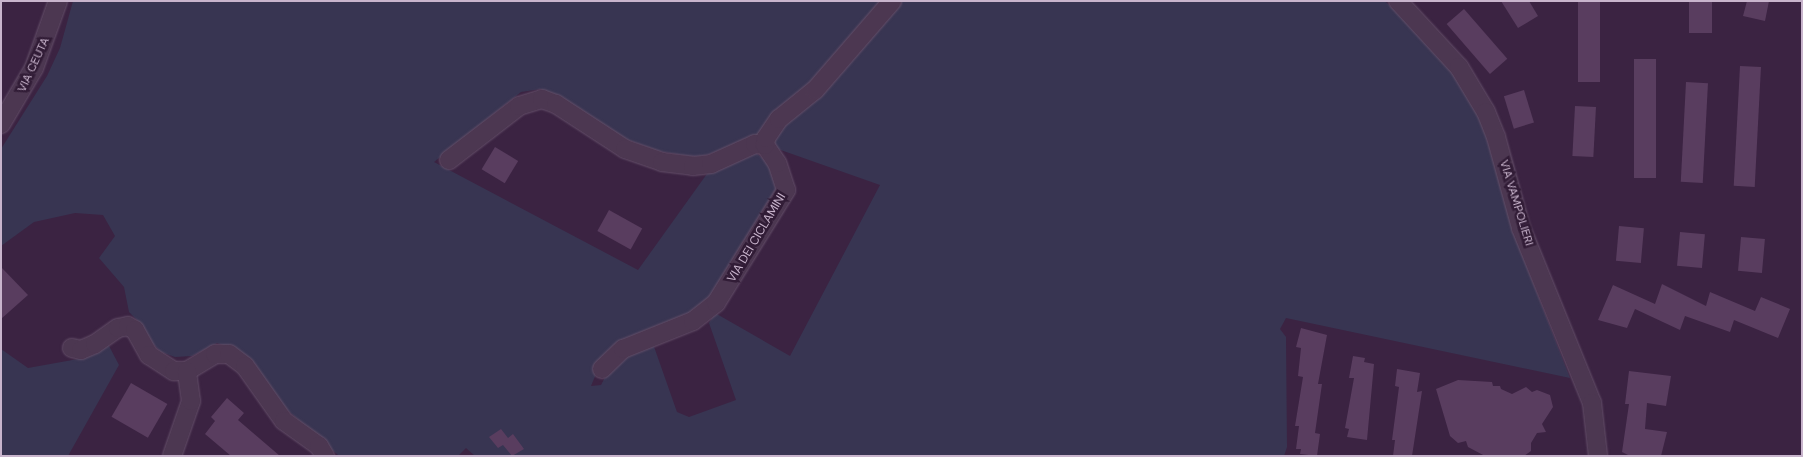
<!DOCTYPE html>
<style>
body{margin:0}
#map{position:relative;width:1803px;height:457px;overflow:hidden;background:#3b2342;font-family:"DM Sans",sans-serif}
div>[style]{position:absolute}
.green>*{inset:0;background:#383552}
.building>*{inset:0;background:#593d5f;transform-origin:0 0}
.roads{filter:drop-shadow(0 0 1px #644f69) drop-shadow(0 0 1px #644f69)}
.minor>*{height:18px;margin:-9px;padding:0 9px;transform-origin:9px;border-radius:9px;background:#4c3751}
span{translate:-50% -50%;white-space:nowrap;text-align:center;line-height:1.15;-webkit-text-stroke:5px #311c36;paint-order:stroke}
.street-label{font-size:12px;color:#c8b4cc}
.frame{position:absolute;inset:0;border:2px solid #c8b4cc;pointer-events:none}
</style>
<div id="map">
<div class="green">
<div style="clip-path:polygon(73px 1px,886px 1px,810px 90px,755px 137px,707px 155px,694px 157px,658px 151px,623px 138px,541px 89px,521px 92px,434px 162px,638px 270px,709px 171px,753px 151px,771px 164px,782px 187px,712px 303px,603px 357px,591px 386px,601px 385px,611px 366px,652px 341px,677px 412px,689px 417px,736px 400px,709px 323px,715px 313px,790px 356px,880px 185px,775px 148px,772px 138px,898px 1px,1385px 1px,1448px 65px,1482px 123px,1521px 252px,1570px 378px,1286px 318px,1280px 329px,1286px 337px,1287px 447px,1284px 456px,475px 456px,466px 448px,458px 456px,339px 456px,284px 407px,251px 359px,236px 349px,217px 343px,192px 356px,175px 357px,161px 352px,150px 341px,140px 323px,129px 312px,124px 287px,99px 258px,115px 236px,103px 215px,75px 213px,34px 222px,1px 246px,1px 149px,47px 76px,60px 48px)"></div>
<div style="clip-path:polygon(108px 344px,119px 365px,68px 456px,1px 456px,1px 349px,28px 368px,78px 359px)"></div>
</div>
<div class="building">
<div style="clip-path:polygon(1501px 1px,1529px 1px,1538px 16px,1518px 28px)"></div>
<div style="left:1578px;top:1px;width:22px;height:81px"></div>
<div style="left:1689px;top:1px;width:23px;height:32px"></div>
<div style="clip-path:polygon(1747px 1px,1769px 1px,1765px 21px,1743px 16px)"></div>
<div style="left:1464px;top:9px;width:66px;height:23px;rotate:49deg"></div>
<div style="left:1634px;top:59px;width:22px;height:119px"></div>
<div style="left:1740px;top:66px;width:21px;height:120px;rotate:3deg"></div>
<div style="left:1686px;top:82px;width:22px;height:100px;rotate:3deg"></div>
<div style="left:1524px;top:90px;width:34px;height:21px;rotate:73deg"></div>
<div style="left:1575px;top:106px;width:21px;height:50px;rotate:3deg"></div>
<div style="left:495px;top:147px;width:27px;height:26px;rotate:31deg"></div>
<div style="left:609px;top:210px;width:38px;height:24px;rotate:29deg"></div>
<div style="left:1619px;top:226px;width:25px;height:35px;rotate:5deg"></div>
<div style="left:1680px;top:232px;width:25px;height:34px;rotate:5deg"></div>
<div style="left:1741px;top:237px;width:24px;height:34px;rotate:5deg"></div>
<div style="clip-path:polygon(1px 267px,28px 295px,1px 319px)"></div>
<div style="clip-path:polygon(1662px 284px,1706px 306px,1710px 292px,1755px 311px,1761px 297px,1790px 309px,1778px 338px,1734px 320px,1730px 332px,1685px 316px,1680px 330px,1635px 309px,1627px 328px,1598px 320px,1613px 285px,1655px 304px)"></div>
<div style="clip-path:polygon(1301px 328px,1327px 335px,1318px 384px,1322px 384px,1315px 433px,1320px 434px,1317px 456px,1300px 454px,1301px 449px,1296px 449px,1299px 426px,1295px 426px,1303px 377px,1298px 376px,1301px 348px,1296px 347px)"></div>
<div style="clip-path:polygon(1353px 356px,1365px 358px,1364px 362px,1374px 364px,1367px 440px,1347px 437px,1349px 429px,1345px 428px,1354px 378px,1349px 378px)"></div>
<div style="clip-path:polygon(1397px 369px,1420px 373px,1417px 392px,1422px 391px,1412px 456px,1393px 456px,1395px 440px,1392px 440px,1399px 387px,1395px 386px)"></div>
<div style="clip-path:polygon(1629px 371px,1671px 376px,1666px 406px,1647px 403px,1645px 429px,1667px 432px,1661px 456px,1630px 456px,1622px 452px,1629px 404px,1625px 404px)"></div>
<div style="clip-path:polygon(1458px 380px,1492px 382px,1493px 386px,1500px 386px,1501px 389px,1512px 394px,1526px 387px,1532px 392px,1537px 390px,1550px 395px,1553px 407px,1542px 424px,1546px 432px,1537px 433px,1531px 443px,1531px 451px,1524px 456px,1485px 456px,1468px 447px,1466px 441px,1458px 443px,1450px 436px,1436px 389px)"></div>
<div style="left:131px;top:383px;width:42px;height:39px;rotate:30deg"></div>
<div style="clip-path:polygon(227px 398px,244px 413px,238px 420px,280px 456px,231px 456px,205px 434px,215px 421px,211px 417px)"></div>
<div style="clip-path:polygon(501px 429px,508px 438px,513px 434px,524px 449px,512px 456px,503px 445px,498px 448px,489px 437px)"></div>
</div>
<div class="roads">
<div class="minor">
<div style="left:1398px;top:1px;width:90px;rotate:47.3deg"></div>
<div style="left:1459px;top:67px;width:52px;rotate:59deg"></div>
<div style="left:1486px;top:112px;width:27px;rotate:68deg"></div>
<div style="left:1496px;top:137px;width:94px;rotate:74.6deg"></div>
<div style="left:1521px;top:228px;width:189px;rotate:67.9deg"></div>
<div style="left:1592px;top:403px;width:53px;rotate:83.5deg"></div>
<div style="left:1px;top:124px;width:65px;rotate:-59.5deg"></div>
<div style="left:34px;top:68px;width:71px;rotate:-70.3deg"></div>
<div style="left:449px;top:160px;width:88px;rotate:-37.6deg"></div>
<div style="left:519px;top:106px;width:24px;rotate:-17deg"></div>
<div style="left:542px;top:99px;width:15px;rotate:20deg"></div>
<div style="left:556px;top:104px;width:82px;rotate:33.1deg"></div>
<div style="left:625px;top:149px;width:39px;rotate:19deg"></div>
<div style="left:662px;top:162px;width:31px;rotate:7deg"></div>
<div style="left:693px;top:166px;width:18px;rotate:-6deg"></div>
<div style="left:711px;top:164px;width:48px;rotate:-24.4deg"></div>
<div style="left:755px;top:144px;width:10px;rotate:6deg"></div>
<div style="left:72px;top:348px;width:9px;rotate:13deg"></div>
<div style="left:81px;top:350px;width:15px;rotate:-23deg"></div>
<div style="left:95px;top:344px;width:28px;rotate:-35deg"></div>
<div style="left:118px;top:328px;width:10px;rotate:-11deg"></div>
<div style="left:128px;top:326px;width:8px;rotate:30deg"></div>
<div style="left:135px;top:330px;width:29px;rotate:61deg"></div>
<div style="left:149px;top:355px;width:30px;rotate:33deg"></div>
<div style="left:174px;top:371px;width:13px"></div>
<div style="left:187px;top:371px;width:33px;rotate:-31deg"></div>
<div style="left:215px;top:354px;width:14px"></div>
<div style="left:229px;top:354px;width:20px;rotate:37deg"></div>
<div style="left:245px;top:366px;width:67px;rotate:54.7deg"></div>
<div style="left:284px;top:421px;width:43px;rotate:35.5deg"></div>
<div style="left:319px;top:446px;width:12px;rotate:59deg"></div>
<div style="left:602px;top:369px;width:29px;rotate:-44deg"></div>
<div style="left:623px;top:349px;width:75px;rotate:-21.8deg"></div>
<div style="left:693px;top:321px;width:29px;rotate:-38deg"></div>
<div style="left:716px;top:303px;width:133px;rotate:-58.2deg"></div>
<div style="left:786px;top:190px;width:28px;rotate:-108deg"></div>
<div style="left:777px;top:163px;width:22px;rotate:-124deg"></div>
<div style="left:765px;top:145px;width:7px;rotate:-82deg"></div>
<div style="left:766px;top:138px;width:23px;rotate:-56deg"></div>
<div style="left:779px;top:119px;width:46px;rotate:-38.9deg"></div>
<div style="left:815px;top:90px;width:118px;rotate:-49.1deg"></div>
<div style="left:172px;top:456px;width:58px;rotate:-70.9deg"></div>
<div style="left:191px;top:401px;width:30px;rotate:-98deg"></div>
</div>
</div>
<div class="street-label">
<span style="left:34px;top:65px;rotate:-65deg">VIA CEUTA</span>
<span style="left:1516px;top:203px;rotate:73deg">VIA VAMPOLIERI</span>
<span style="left:757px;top:238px;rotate:-59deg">VIA DEI CICLAMINI</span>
</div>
<div class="frame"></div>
</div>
